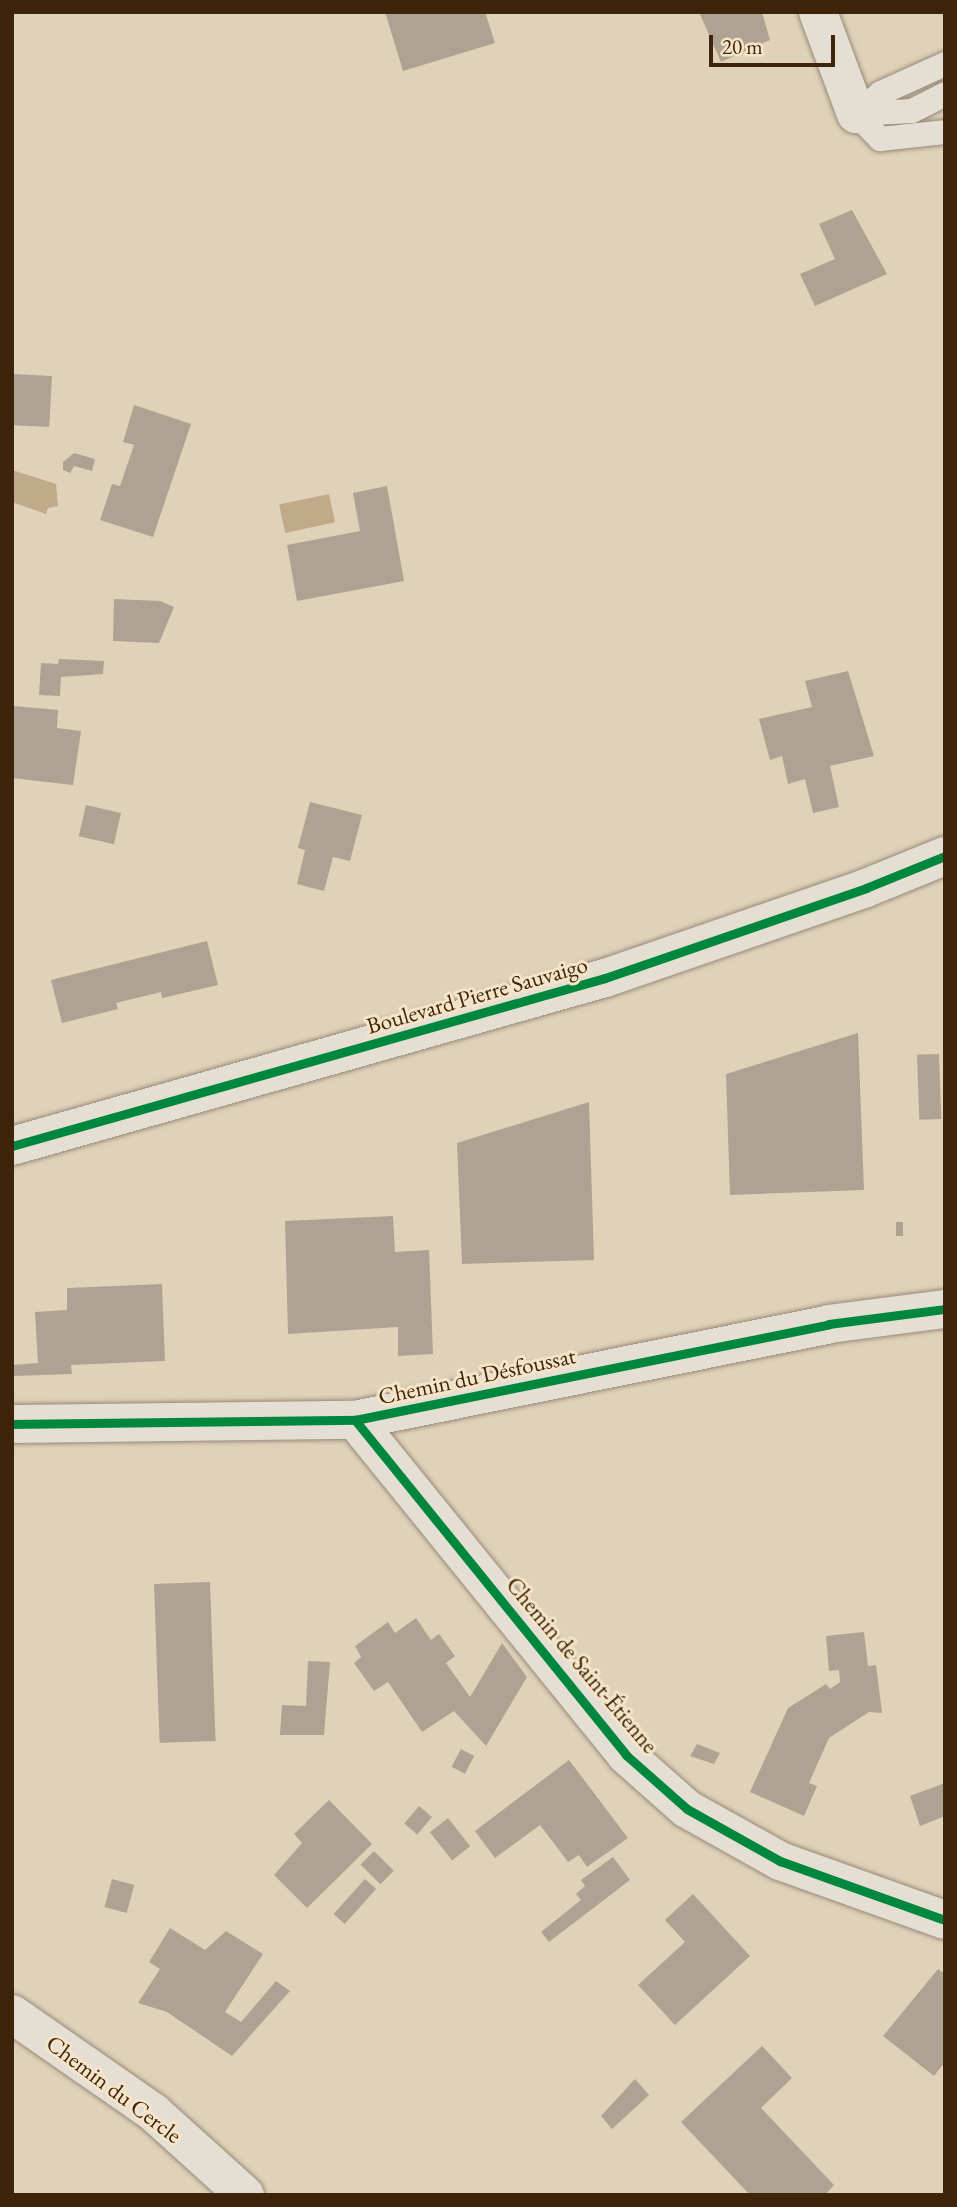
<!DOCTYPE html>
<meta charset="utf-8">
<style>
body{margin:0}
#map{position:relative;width:957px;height:2207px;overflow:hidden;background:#e0d1b9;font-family:"EB Garamond",serif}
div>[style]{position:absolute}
.water>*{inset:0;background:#c0aa89;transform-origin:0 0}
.building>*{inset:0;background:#aea392;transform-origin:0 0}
.roads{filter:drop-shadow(0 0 2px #958a79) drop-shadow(0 0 2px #958a79)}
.lane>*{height:24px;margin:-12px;padding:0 12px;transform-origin:12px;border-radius:12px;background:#e5ded2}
.street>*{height:38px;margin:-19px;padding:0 19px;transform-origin:19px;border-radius:19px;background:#e5ded2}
.secondary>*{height:38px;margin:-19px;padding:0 19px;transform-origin:19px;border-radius:19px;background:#e5ded2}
.cycleway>*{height:9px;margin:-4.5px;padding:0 4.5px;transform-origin:4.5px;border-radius:4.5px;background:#00873e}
span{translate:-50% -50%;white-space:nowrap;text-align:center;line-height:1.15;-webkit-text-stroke:6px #f5e4c8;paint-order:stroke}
.street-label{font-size:23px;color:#3e240b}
.frame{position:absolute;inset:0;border:14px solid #3e240b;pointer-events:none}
.scale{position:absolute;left:709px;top:35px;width:126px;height:32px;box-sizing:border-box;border:4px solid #3e240b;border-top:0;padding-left:9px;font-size:21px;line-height:24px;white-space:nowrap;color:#3e240b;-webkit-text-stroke:5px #f5e4c8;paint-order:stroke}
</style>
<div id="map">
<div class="water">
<div style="clip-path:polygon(12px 470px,56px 484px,58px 506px,48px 508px,46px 514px,12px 502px)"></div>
<div style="left:329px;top:494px;width:29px;height:51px;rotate:78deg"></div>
</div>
<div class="building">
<div style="clip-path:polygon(385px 12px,485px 12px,495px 43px,403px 71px)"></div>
<div style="clip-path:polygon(699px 12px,762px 12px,770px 40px,721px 62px)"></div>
<div style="clip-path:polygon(852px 210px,887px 274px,815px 306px,800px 274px,835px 259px,819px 224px)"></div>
<div style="left:12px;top:374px;width:40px;height:51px;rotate:3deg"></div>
<div style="clip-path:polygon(134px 405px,191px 424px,153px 537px,100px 520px,112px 484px,120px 486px,134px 445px,123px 442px)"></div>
<div style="clip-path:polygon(74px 453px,95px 459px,92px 471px,74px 466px,70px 473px,63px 470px,63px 462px)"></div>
<div style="clip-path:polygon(387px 486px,404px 581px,297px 601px,287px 545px,360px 531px,353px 493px)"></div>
<div style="clip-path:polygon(114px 599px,160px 601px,174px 607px,159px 643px,113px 641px)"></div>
<div style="clip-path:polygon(59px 659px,104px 661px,103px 674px,61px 677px,60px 696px,39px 695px,41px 663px,58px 664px)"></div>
<div style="clip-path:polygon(848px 671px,874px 756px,830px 766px,839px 807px,813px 813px,805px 779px,788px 784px,782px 756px,770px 760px,759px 719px,812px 707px,805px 681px)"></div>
<div style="clip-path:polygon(14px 706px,58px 710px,57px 728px,81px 731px,73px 785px,12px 778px)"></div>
<div style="clip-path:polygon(310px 802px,362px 815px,350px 861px,333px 857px,324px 891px,297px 884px,305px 850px,298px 848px)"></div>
<div style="left:86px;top:805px;width:36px;height:32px;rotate:13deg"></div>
<div style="clip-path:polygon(207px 941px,218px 985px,162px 998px,161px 992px,116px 1003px,118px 1009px,62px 1023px,51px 980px)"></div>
<div style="clip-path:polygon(858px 1033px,864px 1190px,730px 1195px,726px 1074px)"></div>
<div style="left:939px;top:1054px;width:65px;height:22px;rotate:88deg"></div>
<div style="clip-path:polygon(589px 1102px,594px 1260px,462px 1264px,457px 1143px)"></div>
<div style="clip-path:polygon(393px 1216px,395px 1252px,429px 1250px,433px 1354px,398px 1356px,398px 1327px,288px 1334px,285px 1221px)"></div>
<div style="left:896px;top:1222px;width:7px;height:14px"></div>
<div style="clip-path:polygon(162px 1284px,165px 1361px,71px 1365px,72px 1374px,14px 1376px,14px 1365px,38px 1363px,35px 1312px,67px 1310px,67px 1288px)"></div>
<div style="left:210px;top:1582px;width:159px;height:56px;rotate:88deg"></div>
<div style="clip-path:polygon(416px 1618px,431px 1640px,439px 1634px,455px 1656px,446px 1663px,470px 1697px,502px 1643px,527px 1677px,486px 1746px,454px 1711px,422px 1732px,388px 1682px,374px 1691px,354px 1663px,361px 1657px,355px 1646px,388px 1622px,395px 1633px)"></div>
<div style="clip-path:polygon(864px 1632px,868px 1666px,876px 1665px,882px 1713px,869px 1712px,829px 1738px,809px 1783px,817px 1786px,804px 1816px,750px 1792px,788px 1708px,826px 1684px,830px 1689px,840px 1682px,839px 1670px,829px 1671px,826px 1636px)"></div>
<div style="clip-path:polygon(308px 1661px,330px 1662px,324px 1735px,280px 1735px,282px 1705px,306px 1706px)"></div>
<div style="clip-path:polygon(697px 1744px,720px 1753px,714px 1764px,690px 1756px)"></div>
<div style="left:461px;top:1749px;width:15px;height:20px;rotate:28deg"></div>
<div style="clip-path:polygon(569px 1760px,628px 1838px,587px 1867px,579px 1855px,568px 1862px,540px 1825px,495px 1858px,475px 1831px)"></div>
<div style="clip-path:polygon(945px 1783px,945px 1816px,920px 1826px,910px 1796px)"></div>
<div style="clip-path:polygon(329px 1800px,372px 1844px,307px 1908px,274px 1875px,302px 1843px,294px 1834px)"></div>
<div style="left:419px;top:1806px;width:17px;height:23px;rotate:40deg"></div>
<div style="left:448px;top:1818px;width:36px;height:23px;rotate:52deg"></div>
<div style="left:374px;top:1851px;width:28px;height:19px;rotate:45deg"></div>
<div style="clip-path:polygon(613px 1857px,630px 1880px,549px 1942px,541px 1932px,581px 1900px,576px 1894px,585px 1886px,581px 1880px)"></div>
<div style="left:112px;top:1879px;width:23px;height:29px;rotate:15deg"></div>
<div style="left:365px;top:1879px;width:15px;height:47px;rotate:42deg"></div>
<div style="clip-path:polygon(693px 1894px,750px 1956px,675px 2025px,638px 1985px,685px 1942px,665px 1920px)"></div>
<div style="clip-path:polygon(170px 1928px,205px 1950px,226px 1931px,263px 1954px,225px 2012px,241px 2022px,276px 1981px,290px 1991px,232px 2056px,167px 2012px,138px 2003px,160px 1969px,149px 1962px)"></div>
<div style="clip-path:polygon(938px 1969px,945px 1974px,945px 2062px,934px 2076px,883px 2036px)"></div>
<div style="clip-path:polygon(762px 2046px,792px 2078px,761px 2108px,834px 2185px,825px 2195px,750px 2195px,681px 2122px)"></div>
<div style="clip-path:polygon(635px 2079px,649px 2095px,612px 2129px,601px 2116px)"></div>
</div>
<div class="roads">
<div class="lane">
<div style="left:856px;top:114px;width:33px;rotate:-40deg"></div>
<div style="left:881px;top:93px;width:70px;rotate:-24.4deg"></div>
<div style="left:856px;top:114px;width:35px;rotate:46deg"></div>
<div style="left:880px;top:139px;width:65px;rotate:-6.1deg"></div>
<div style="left:856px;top:114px;width:56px;rotate:-3.1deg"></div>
<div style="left:912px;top:111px;width:37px;rotate:-27deg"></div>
</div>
<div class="street">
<div style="left:818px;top:12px;width:109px;rotate:69.6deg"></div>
<div style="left:355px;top:1420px;width:431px;rotate:51deg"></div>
<div style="left:626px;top:1755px;width:81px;rotate:41.5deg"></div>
<div style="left:687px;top:1809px;width:107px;rotate:29.2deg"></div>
<div style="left:780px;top:1861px;width:175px;rotate:19.7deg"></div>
<div style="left:12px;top:1424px;width:343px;rotate:-0.7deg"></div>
<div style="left:355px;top:1420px;width:484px;rotate:-11.4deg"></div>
<div style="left:829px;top:1324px;width:117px;rotate:-7.4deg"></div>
<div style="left:12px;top:2014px;width:172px;rotate:34.8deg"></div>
<div style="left:153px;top:2112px;width:124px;rotate:42.1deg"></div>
</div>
<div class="secondary">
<div style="left:12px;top:1146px;width:616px;rotate:-15.82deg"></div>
<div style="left:605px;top:978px;width:276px;rotate:-19deg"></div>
<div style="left:866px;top:888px;width:85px;rotate:-22.1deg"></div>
</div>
</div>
<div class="cycleway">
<div style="left:12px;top:1146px;width:616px;rotate:-15.82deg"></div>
<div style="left:605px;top:978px;width:276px;rotate:-19deg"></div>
<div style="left:866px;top:888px;width:85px;rotate:-22.1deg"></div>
<div style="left:355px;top:1420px;width:431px;rotate:51deg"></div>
<div style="left:626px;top:1755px;width:81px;rotate:41.5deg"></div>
<div style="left:687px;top:1809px;width:107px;rotate:29.2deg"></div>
<div style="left:780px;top:1861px;width:175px;rotate:19.7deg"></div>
<div style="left:12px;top:1424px;width:343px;rotate:-0.7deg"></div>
<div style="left:355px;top:1420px;width:484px;rotate:-11.4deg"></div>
<div style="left:829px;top:1324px;width:117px;rotate:-7.4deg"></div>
</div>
<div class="street-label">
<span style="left:477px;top:995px;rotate:-16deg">Boulevard Pierre Sauvaigo</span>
<span style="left:477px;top:1376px;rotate:-12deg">Chemin du Désfoussat</span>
<span style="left:582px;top:1665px;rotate:50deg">Chemin de Saint-Étienne</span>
<span style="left:114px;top:2089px;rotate:37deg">Chemin du Cercle</span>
</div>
<div class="frame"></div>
<div class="scale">20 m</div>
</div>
